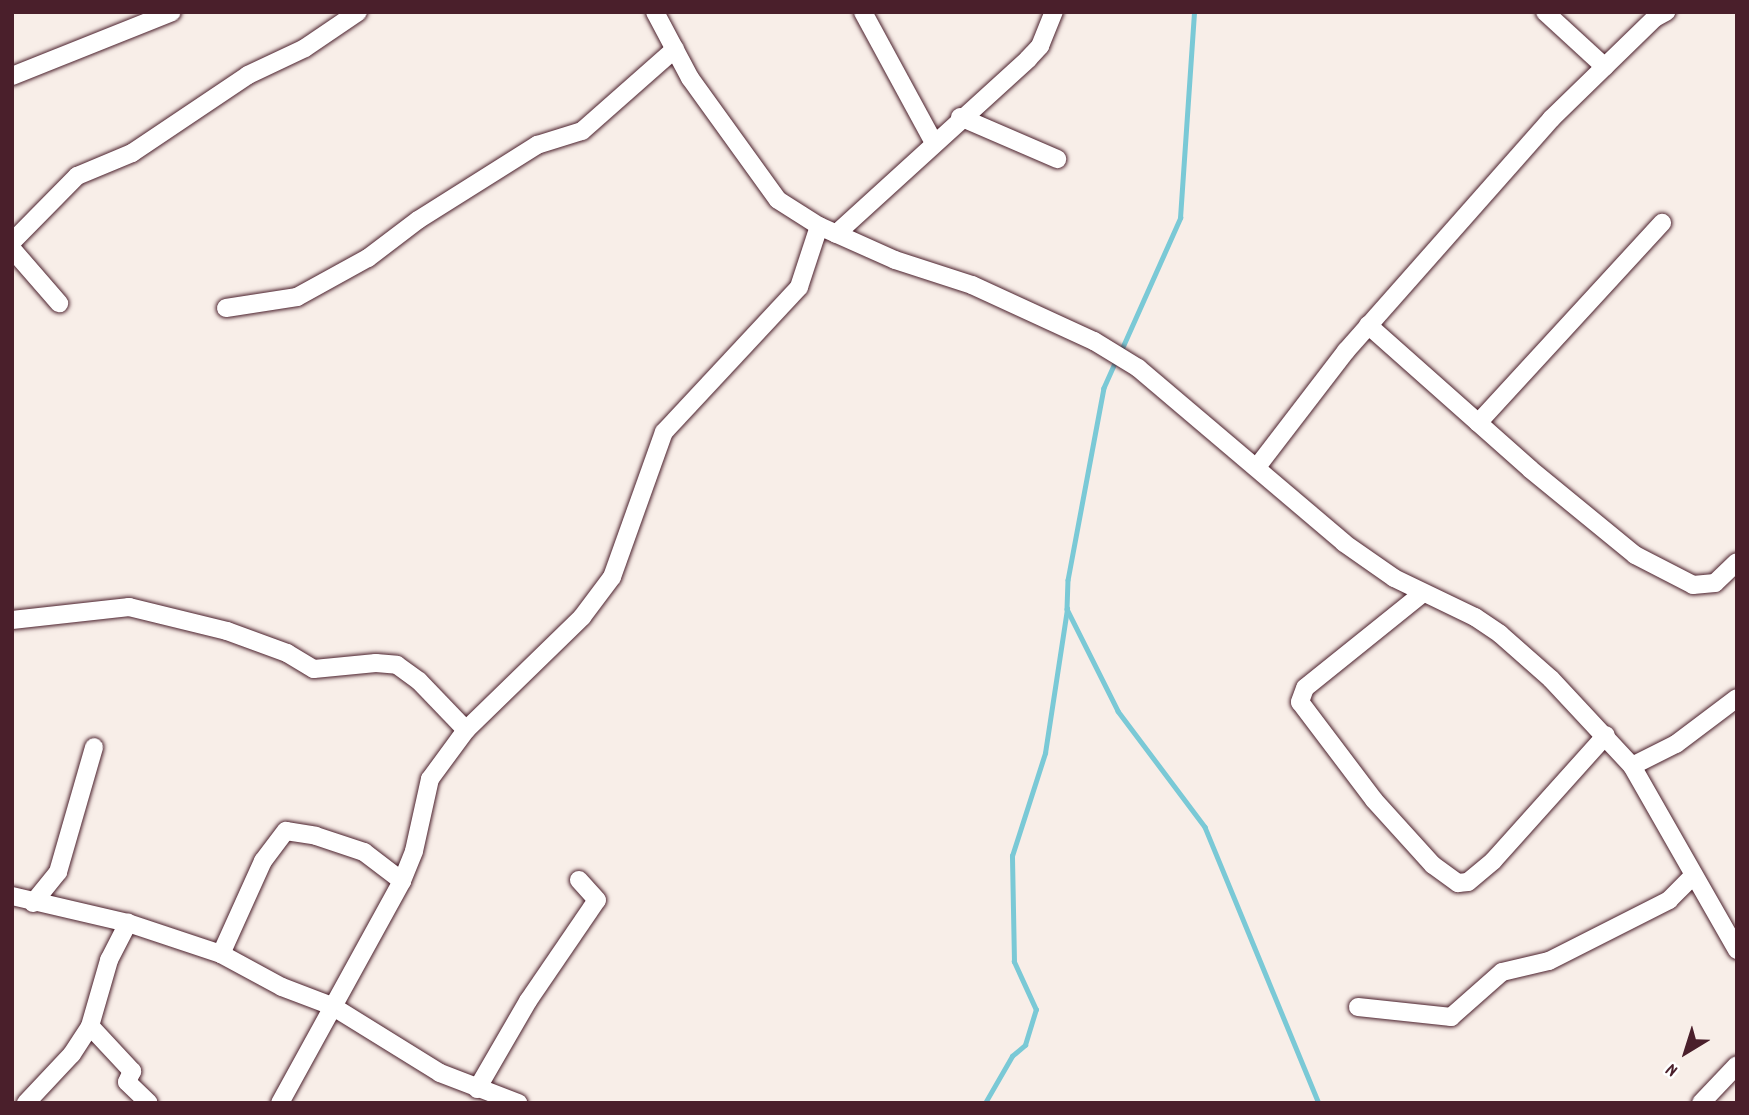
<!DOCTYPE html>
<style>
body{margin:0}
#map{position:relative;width:1749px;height:1115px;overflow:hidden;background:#f8eee8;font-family:Dekko,sans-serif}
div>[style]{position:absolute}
.stream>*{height:4.5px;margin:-2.25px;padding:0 2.25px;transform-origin:2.25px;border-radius:2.25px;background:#7ac9d6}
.roads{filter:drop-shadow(0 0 2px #4a1f2b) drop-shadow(0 0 2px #4a1f2b)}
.minor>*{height:18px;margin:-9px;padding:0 9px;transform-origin:9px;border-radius:9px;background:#fff}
span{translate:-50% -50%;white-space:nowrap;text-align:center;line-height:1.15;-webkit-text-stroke:6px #fff;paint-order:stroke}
.frame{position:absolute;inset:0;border:14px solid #4a1f2b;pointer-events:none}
.north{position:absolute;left:1651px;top:1017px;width:70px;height:70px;-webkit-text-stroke:5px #fff;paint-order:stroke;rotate:218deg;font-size:19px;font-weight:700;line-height:28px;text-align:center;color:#4a1f2b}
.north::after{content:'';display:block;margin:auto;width:24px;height:32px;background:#4a1f2b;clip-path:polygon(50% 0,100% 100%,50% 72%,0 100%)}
</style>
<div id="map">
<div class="stream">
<div style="left:1120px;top:353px;width:148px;rotate:-66deg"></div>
<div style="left:1180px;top:218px;width:206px;rotate:-86.1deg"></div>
<div style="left:1116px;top:361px;width:30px;rotate:114deg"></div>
<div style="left:1104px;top:388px;width:195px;rotate:100.6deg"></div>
<div style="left:1068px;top:580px;width:29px;rotate:92deg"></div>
<div style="left:1067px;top:609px;width:114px;rotate:63.4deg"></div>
<div style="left:1118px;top:711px;width:145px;rotate:53.1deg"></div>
<div style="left:1205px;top:827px;width:299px;rotate:67.6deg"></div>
<div style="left:985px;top:1103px;width:54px;rotate:-60.1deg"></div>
<div style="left:1012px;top:1056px;width:17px;rotate:-40deg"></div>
<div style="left:1025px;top:1045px;width:37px;rotate:-73deg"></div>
<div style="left:1036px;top:1010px;width:53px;rotate:-114.6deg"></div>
<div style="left:1014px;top:962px;width:106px;rotate:-91.1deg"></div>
<div style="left:1012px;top:856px;width:108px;rotate:-72.2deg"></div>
<div style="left:1045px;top:753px;width:146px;rotate:-81.3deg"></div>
</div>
<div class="roads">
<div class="minor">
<div style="left:655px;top:12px;width:75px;rotate:62.1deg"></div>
<div style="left:690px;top:78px;width:150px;rotate:54.2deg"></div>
<div style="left:778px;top:200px;width:49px;rotate:32.4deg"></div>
<div style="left:819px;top:226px;width:83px;rotate:24.1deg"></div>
<div style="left:895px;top:260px;width:81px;rotate:18deg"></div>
<div style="left:972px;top:285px;width:134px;rotate:24.7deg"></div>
<div style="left:1094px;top:341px;width:52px;rotate:31.5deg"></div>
<div style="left:1138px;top:368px;width:270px;rotate:40.3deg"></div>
<div style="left:1344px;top:543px;width:61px;rotate:35deg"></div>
<div style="left:1394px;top:578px;width:90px;rotate:25.7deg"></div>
<div style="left:1475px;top:617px;width:30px;rotate:34deg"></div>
<div style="left:1500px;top:634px;width:68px;rotate:41.4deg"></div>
<div style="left:1551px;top:679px;width:119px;rotate:47deg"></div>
<div style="left:1632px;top:766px;width:212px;rotate:60.3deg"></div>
<div style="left:863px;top:12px;width:147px;rotate:61.5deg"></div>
<div style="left:1545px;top:12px;width:81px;rotate:42.5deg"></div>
<div style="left:12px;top:76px;width:172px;rotate:-21.8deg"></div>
<div style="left:960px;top:117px;width:106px;rotate:23.4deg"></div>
<div style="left:836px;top:234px;width:260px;rotate:-42.3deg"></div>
<div style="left:1028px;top:59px;width:18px;rotate:-47deg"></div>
<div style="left:1040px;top:46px;width:37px;rotate:-68deg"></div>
<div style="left:12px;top:242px;width:93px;rotate:-45.4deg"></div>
<div style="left:77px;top:176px;width:60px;rotate:-22.7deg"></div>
<div style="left:132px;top:153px;width:140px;rotate:-33.9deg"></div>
<div style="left:248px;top:75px;width:63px;rotate:-25.3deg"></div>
<div style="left:305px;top:48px;width:64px;rotate:-34.2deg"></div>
<div style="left:12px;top:249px;width:72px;rotate:49deg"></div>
<div style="left:226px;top:308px;width:72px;rotate:-8.8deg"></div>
<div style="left:297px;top:297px;width:81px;rotate:-28.8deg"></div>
<div style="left:368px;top:258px;width:63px;rotate:-37.2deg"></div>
<div style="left:418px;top:220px;width:141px;rotate:-32.2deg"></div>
<div style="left:537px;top:145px;width:47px;rotate:-17.3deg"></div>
<div style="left:582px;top:131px;width:124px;rotate:-41.4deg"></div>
<div style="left:1368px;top:325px;width:217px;rotate:41.6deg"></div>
<div style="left:1530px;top:469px;width:136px;rotate:39.3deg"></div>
<div style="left:1635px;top:555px;width:65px;rotate:27.3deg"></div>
<div style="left:1693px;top:585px;width:22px;rotate:-5deg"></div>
<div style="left:1715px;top:583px;width:30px;rotate:-44deg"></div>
<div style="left:1478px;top:423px;width:272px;rotate:-47.4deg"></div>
<div style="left:1257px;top:467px;width:146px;rotate:-52.5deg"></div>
<div style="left:1346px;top:351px;width:310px;rotate:-48.5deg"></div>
<div style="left:1551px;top:119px;width:145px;rotate:-44.2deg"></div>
<div style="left:1655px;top:18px;width:13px;rotate:-29deg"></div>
<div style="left:1423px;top:593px;width:151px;rotate:141.2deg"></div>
<div style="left:1305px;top:688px;width:15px;rotate:110deg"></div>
<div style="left:1300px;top:702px;width:123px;rotate:52.9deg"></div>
<div style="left:1374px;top:800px;width:88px;rotate:47.8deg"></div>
<div style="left:1433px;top:865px;width:31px;rotate:36deg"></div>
<div style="left:1458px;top:883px;width:10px;rotate:-6deg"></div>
<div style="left:1468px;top:882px;width:33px;rotate:-40deg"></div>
<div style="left:1493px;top:861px;width:169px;rotate:-48.1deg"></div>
<div style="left:12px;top:620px;width:118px;rotate:-6.3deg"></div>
<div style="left:129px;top:607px;width:101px;rotate:13.8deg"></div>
<div style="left:227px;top:631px;width:64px;rotate:20.1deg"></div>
<div style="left:287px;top:653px;width:31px;rotate:31deg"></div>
<div style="left:314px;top:669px;width:62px;rotate:-5.5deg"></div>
<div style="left:376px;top:663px;width:21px;rotate:5deg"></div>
<div style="left:397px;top:665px;width:27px;rotate:36deg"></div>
<div style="left:419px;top:681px;width:68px;rotate:46.2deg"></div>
<div style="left:1632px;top:766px;width:49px;rotate:-26.6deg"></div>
<div style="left:1676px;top:744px;width:76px;rotate:-37deg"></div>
<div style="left:12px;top:896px;width:119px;rotate:13.1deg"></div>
<div style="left:128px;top:923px;width:98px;rotate:18.4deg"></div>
<div style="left:221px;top:954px;width:69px;rotate:28.4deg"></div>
<div style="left:282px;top:987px;width:53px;rotate:20.8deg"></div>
<div style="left:332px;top:1006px;width:127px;rotate:31.8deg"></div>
<div style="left:440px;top:1073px;width:84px;rotate:21deg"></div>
<div style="left:33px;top:903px;width:40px;rotate:-51deg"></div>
<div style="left:58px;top:872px;width:130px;rotate:-73.9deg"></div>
<div style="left:221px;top:954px;width:102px;rotate:-65.7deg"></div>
<div style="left:263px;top:861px;width:38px;rotate:-53deg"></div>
<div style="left:286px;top:831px;width:30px;rotate:9deg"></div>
<div style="left:316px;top:836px;width:51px;rotate:18.4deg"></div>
<div style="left:364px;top:852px;width:48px;rotate:37.3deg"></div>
<div style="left:1358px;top:1007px;width:94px;rotate:6.1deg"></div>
<div style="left:1451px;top:1017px;width:68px;rotate:-41.4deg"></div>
<div style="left:1502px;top:972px;width:48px;rotate:-13.2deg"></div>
<div style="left:1549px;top:961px;width:135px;rotate:-26.9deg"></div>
<div style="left:1669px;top:900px;width:34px;rotate:-45deg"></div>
<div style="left:90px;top:1026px;width:62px;rotate:47deg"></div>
<div style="left:132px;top:1071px;width:12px;rotate:114deg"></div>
<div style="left:127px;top:1082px;width:30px;rotate:44deg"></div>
<div style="left:477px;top:1089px;width:102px;rotate:-59.9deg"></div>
<div style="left:528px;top:1001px;width:122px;rotate:-55.7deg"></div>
<div style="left:597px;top:900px;width:27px;rotate:-132deg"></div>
<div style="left:26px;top:1103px;width:67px;rotate:-46.8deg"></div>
<div style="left:72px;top:1054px;width:33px;rotate:-57deg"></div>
<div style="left:90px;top:1026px;width:69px;rotate:-73.9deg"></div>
<div style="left:109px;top:960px;width:42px;rotate:-62.8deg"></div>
<div style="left:280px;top:1103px;width:253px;rotate:-61.2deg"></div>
<div style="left:402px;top:881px;width:32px;rotate:-68deg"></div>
<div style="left:414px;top:851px;width:74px;rotate:-77.5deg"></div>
<div style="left:430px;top:779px;width:61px;rotate:-53.7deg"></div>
<div style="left:466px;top:730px;width:162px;rotate:-44.2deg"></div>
<div style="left:582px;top:617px;width:50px;rotate:-53.1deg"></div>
<div style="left:612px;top:577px;width:154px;rotate:-70.3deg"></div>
<div style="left:664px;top:432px;width:198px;rotate:-47deg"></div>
<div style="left:799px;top:287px;width:64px;rotate:-71.8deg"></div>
<div style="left:1701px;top:1103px;width:52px;rotate:-46.5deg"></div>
</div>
</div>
<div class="frame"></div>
<div class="north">N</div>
</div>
